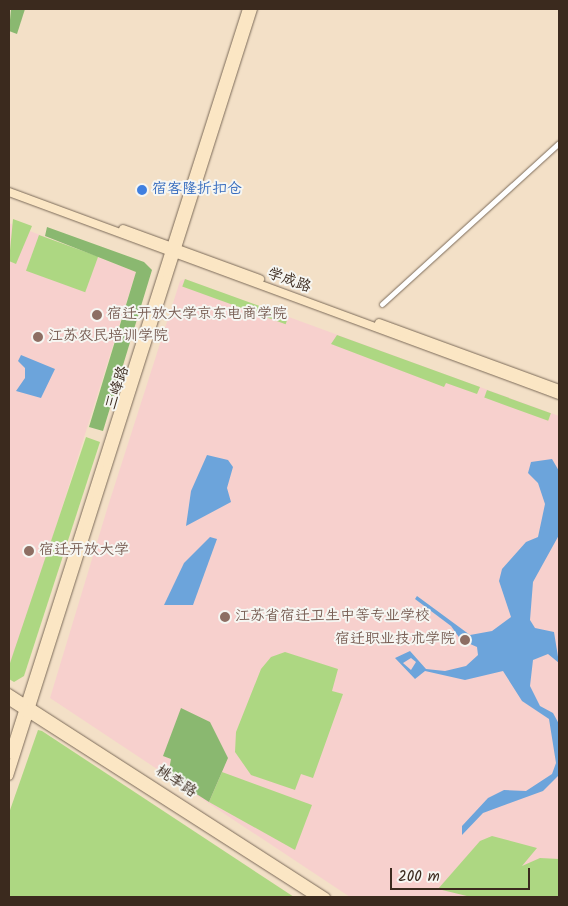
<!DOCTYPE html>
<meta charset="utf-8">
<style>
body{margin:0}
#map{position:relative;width:568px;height:906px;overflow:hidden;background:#f3e0c7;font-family:Kalam,"LXGW WenKai TC",sans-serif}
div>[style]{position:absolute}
.built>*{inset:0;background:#f7d0cd}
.green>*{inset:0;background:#add782;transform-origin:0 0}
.forest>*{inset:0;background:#8ab870}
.water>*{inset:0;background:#6ca4db}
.roads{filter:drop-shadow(0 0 1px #7b6a59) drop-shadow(0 0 1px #7b6a59)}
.minor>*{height:5px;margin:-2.5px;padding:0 2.5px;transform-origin:2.5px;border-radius:2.5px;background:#fff}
.secondary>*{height:8px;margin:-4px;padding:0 4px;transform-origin:4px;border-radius:4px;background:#fbe6c4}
.dots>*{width:14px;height:14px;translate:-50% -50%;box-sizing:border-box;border:2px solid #f6f6f2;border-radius:50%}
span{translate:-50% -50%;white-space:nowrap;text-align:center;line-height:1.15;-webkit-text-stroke:4px #f6f6f2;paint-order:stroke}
.shop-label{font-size:15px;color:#366cbe}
.left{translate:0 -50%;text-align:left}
.street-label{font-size:15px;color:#3b2a1e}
.education-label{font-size:15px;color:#785e54}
.right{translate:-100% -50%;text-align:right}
.frame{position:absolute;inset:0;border:10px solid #3b2a1e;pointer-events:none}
.scale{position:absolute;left:390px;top:868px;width:140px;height:22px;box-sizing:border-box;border:2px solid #3b2a1e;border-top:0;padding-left:6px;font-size:15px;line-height:18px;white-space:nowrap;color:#3b2a1e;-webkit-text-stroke:4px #f6f6f2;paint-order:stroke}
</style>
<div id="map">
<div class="built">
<div style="clip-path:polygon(9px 223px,136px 272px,12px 667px,9px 666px)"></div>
<div style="clip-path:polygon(185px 279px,559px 416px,559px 897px,350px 897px,50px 698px,108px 506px,180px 281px)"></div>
</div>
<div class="green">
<div style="clip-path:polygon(13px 219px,32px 226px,16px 264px,9px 261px)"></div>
<div style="left:39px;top:235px;width:63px;height:38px;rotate:20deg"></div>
<div style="left:185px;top:279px;width:110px;height:8px;rotate:20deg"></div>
<div style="clip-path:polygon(337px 335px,480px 387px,477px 394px,446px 383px,444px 387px,331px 344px)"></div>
<div style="left:487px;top:390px;width:68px;height:8px;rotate:20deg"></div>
<div style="clip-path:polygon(86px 437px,100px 442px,24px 676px,14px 682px,9px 679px,9px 666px)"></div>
<div style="clip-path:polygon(285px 652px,338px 669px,332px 691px,343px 694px,313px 778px,301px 774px,295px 790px,251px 775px,235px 752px,236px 732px,261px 669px,271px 657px)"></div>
<div style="clip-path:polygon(38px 730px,42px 731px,294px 897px,9px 897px,9px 813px)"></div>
<div style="clip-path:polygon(222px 772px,312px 805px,295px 850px,209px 802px)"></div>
<div style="clip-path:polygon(492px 836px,537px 848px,522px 866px,540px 858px,559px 859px,559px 897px,471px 897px,438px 889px,480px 841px)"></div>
</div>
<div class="forest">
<div style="clip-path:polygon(11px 9px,25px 9px,17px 34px,9px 31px)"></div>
<div style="clip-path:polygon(47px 227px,144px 262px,152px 270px,103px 431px,89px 427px,136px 272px,45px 236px)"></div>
<div style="clip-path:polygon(181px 708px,210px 722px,228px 758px,209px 802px,168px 776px,171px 759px,163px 756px)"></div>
</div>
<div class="water">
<div style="clip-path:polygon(21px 355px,55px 369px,41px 398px,16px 391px,25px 378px,25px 368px,18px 361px)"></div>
<div style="clip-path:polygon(207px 455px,228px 460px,233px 467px,227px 488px,231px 502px,186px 526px,191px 491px)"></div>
<div style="clip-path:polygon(evenodd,552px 459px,559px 471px,559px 535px,533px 582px,530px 620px,535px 628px,554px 632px,559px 663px,548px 654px,533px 660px,530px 686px,540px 706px,553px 713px,559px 724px,559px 775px,543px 791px,483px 813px,462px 835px,462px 826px,488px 798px,504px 790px,526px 791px,552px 774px,556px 763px,549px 719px,522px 701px,503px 671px,465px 680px,425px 671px,415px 679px,395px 658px,410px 651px,426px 669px,445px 671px,466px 666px,478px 655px,477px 647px,461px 640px,451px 626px,415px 599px,417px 596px,470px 635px,492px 631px,511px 617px,499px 581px,502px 569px,526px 542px,538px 537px,545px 504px,538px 483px,528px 473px,531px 462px,552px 459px,411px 658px,416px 662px,411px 670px,403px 663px,411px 658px)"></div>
<div style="clip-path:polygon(210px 537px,217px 539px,193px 605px,164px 605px,184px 563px)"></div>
</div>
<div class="roads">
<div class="minor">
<div style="left:382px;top:304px;width:239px;rotate:-42.3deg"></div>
</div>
<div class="secondary">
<div style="left:9px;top:192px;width:586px;rotate:20.26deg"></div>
<div style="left:123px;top:229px;width:146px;rotate:20.1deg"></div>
<div style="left:379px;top:323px;width:192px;rotate:20.1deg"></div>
<div style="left:9px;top:693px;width:377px;rotate:32.8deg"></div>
<div style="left:9px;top:701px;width:364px;rotate:32.6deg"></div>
<div style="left:9px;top:755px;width:783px;rotate:-72.31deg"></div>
<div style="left:9px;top:776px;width:805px;rotate:-72.35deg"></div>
</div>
</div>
<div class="dots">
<div style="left:142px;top:190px;background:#3f7fe0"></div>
<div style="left:97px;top:315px;background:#8d6e63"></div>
<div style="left:38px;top:337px;background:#8d6e63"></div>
<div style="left:29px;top:551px;background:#8d6e63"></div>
<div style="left:225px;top:617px;background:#8d6e63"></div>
<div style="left:465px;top:640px;background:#8d6e63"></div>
</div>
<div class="shop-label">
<span class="left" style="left:152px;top:190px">宿客隆折扣仓</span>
</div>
<div class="street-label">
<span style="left:289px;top:281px;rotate:20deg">学成路</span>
<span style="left:118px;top:388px;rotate:-72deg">三峰路</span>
<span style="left:176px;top:782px;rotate:33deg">桃李路</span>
</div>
<div class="education-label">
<span class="left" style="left:107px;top:315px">宿迁开放大学京东电商学院</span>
<span class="left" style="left:48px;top:337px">江苏农民培训学院</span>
<span class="left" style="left:39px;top:551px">宿迁开放大学</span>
<span class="left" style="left:235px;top:617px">江苏省宿迁卫生中等专业学校</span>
<span class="right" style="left:455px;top:640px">宿迁职业技术学院</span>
</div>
<div class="frame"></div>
<div class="scale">200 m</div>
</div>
